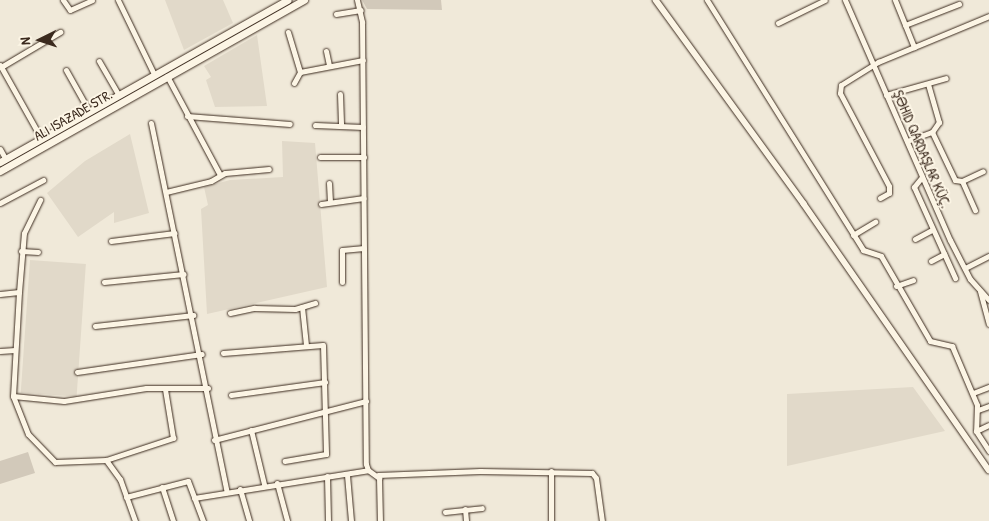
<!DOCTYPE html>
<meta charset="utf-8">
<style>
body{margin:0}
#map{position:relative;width:989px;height:521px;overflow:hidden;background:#f0e9d9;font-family:"Patrick Hand",sans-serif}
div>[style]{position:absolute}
.built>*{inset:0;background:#e1d9c9;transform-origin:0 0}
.green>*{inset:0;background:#d2c9ba}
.roads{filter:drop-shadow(0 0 1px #3b2a1e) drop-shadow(0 0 1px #3b2a1e)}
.minor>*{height:5px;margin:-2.5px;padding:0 2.5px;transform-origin:2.5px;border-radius:2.5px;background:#fcf5e5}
.tertiary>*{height:5.5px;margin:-2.75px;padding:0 2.75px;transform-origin:2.75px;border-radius:2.75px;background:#fcf5e5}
.secondary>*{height:7px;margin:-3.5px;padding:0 3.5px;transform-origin:3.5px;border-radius:3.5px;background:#fcf5e5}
span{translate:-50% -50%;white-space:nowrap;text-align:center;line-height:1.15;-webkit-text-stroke:4px #fcf5e5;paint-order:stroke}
.street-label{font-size:14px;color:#3b2a1e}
.north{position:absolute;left:15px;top:15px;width:50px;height:50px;-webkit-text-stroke:4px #fcf5e5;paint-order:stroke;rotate:266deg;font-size:14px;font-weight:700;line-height:20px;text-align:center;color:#3b2a1e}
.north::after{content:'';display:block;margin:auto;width:18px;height:22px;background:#3b2a1e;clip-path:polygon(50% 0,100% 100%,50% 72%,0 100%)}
</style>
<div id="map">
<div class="built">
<div style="clip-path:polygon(165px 0,223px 0,233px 23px,184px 50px)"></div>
<div style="clip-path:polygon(257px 35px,267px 106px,215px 107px,206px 80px,211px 77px,204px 66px)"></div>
<div style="clip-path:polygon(130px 134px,149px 213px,114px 223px,114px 212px,78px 237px,47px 193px,85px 161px)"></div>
<div style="clip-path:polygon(282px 141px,315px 143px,327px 287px,207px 314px,201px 209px,208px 205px,204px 187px,230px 180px,283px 177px)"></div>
<div style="left:30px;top:260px;width:56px;height:133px;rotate:4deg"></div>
<div style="clip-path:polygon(913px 387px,945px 431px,787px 466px,787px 394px)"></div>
</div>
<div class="green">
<div style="clip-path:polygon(362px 0,441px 0,442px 10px,367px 9px)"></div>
<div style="clip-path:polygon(28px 452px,35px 473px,0 484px,0 461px)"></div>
</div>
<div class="roads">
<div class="minor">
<div style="left:63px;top:0;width:12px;rotate:55deg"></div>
<div style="left:70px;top:10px;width:24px;rotate:-24deg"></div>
<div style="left:118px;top:0;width:82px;rotate:64.1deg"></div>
<div style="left:357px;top:0;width:23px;rotate:77deg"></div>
<div style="left:362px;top:22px;width:442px;rotate:89.5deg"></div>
<div style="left:366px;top:464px;width:6px;rotate:72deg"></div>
<div style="left:368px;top:470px;width:14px;rotate:36deg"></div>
<div style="left:379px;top:478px;width:43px;rotate:88.7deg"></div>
<div style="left:707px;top:0;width:295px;rotate:58deg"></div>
<div style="left:863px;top:250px;width:19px;rotate:18deg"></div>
<div style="left:881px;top:256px;width:98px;rotate:60deg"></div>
<div style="left:930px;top:341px;width:23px;rotate:13deg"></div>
<div style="left:952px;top:346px;width:64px;rotate:67deg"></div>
<div style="left:977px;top:405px;width:26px;rotate:92deg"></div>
<div style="left:976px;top:431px;width:24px;rotate:57deg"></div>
<div style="left:845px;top:0;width:262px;rotate:66.4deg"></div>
<div style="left:950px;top:240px;width:44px;rotate:62.9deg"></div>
<div style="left:970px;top:279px;width:28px;rotate:48deg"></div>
<div style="left:895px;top:0;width:51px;rotate:68deg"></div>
<div style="left:336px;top:14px;width:25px;rotate:-9deg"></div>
<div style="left:778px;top:23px;width:52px;rotate:-26.1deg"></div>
<div style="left:905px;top:25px;width:58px;rotate:-21.3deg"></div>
<div style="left:288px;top:32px;width:42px;rotate:73.3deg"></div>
<div style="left:300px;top:72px;width:64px;rotate:-10.8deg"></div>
<div style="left:326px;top:51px;width:14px;rotate:78deg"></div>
<div style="left:99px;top:61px;width:39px;rotate:60deg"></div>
<div style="left:0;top:65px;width:84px;rotate:60.7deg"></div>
<div style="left:1px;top:67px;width:69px;rotate:-30.7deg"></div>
<div style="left:66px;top:70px;width:47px;rotate:60.7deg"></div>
<div style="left:167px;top:76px;width:112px;rotate:61.8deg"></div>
<div style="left:294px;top:83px;width:13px;rotate:-61deg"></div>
<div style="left:928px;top:84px;width:40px;rotate:74deg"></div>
<div style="left:939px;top:122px;width:12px;rotate:125deg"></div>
<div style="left:340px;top:94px;width:32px;rotate:88deg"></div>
<div style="left:886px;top:95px;width:62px;rotate:-15.8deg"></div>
<div style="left:187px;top:116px;width:103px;rotate:4.4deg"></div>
<div style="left:151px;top:123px;width:377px;rotate:78.4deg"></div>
<div style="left:315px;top:125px;width:48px;rotate:2.4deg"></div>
<div style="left:907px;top:141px;width:27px;rotate:-20deg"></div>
<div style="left:932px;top:132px;width:53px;rotate:64.4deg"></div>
<div style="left:955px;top:180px;width:7px;rotate:8deg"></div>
<div style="left:962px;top:181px;width:32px;rotate:66deg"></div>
<div style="left:0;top:149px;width:10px;rotate:61deg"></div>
<div style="left:320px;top:157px;width:44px"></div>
<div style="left:922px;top:177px;width:13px;rotate:129deg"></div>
<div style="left:914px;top:187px;width:100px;rotate:65.7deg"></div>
<div style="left:962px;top:181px;width:23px;rotate:-25deg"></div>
<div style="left:329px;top:183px;width:19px;rotate:87deg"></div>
<div style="left:166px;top:192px;width:46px;rotate:-13.7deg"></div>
<div style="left:211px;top:181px;width:16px;rotate:-30deg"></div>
<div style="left:225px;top:173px;width:44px;rotate:-5.2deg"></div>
<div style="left:880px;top:198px;width:10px;rotate:-29deg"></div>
<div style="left:889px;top:193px;width:7px;rotate:-90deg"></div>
<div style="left:889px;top:186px;width:105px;rotate:-117.8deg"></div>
<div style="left:840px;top:93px;width:8px;rotate:-83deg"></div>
<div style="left:841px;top:85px;width:44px;rotate:-31.9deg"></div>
<div style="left:878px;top:62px;width:120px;rotate:-22.5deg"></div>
<div style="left:0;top:203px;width:49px;rotate:-28.1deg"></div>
<div style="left:321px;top:204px;width:43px;rotate:-7.9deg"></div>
<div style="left:853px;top:235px;width:26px;rotate:-31deg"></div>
<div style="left:915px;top:239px;width:19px;rotate:-28deg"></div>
<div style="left:111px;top:241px;width:64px;rotate:-7.1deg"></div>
<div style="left:21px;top:251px;width:17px;rotate:3deg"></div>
<div style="left:931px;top:261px;width:15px;rotate:-28deg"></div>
<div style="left:965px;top:268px;width:27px;rotate:-27deg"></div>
<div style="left:104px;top:282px;width:80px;rotate:-5.7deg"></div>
<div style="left:342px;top:282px;width:32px;rotate:-90deg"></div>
<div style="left:342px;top:250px;width:22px;rotate:-5deg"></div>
<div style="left:896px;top:286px;width:18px;rotate:-19deg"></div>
<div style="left:980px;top:291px;width:34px;rotate:75deg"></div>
<div style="left:19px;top:292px;width:59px;rotate:-85.2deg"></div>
<div style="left:24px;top:233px;width:37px;rotate:-64deg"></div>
<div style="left:0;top:294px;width:19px;rotate:-6deg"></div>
<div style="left:19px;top:292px;width:104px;rotate:93.3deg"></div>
<div style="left:13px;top:396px;width:41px;rotate:68.5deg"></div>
<div style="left:28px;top:434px;width:39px;rotate:46deg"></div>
<div style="left:55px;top:462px;width:51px;rotate:-2.2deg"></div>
<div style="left:106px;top:460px;width:24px;rotate:54deg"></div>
<div style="left:120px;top:479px;width:45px;rotate:70.3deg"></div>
<div style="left:302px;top:307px;width:37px;rotate:84deg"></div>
<div style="left:230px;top:313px;width:25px;rotate:-12deg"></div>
<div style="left:254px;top:308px;width:41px;rotate:1.4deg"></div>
<div style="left:295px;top:309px;width:21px;rotate:-17deg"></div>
<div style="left:95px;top:326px;width:99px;rotate:-6.4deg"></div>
<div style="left:0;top:351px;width:15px;rotate:-4deg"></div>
<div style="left:223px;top:353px;width:100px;rotate:-4.6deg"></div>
<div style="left:323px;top:345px;width:109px;rotate:88.4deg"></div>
<div style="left:326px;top:454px;width:42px;rotate:170.3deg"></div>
<div style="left:77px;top:372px;width:126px;rotate:-8.2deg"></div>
<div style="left:973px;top:393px;width:17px;rotate:-21deg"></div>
<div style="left:231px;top:395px;width:95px;rotate:-7.9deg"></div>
<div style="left:13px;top:396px;width:51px;rotate:5.6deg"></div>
<div style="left:64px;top:401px;width:83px;rotate:-9deg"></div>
<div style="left:146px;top:388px;width:62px"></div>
<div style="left:978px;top:410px;width:12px;rotate:-20deg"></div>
<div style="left:251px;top:430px;width:56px;rotate:76.5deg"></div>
<div style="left:976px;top:431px;width:14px;rotate:-25deg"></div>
<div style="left:214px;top:440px;width:157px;rotate:-14.4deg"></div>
<div style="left:106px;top:460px;width:71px;rotate:-18.2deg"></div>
<div style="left:173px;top:438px;width:50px;rotate:-99.3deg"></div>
<div style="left:551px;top:471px;width:50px;rotate:90deg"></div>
<div style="left:347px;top:475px;width:46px;rotate:85deg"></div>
<div style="left:378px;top:475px;width:102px;rotate:-2.2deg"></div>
<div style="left:480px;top:471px;width:112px;rotate:1deg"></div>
<div style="left:592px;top:473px;width:6px;rotate:51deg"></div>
<div style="left:596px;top:478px;width:43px;rotate:82.1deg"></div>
<div style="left:327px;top:476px;width:45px;rotate:88.7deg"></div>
<div style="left:277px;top:483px;width:39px;rotate:75deg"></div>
<div style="left:162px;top:487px;width:36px;rotate:72deg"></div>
<div style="left:240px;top:489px;width:33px;rotate:74deg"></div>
<div style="left:126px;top:497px;width:64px;rotate:-14.5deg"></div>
<div style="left:188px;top:481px;width:43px;rotate:69.4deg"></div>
<div style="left:194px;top:498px;width:176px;rotate:-9.1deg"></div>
<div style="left:465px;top:509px;width:12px;rotate:85deg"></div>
<div style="left:445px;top:512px;width:37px;rotate:-6deg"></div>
</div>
<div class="tertiary">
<div style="left:656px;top:0;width:252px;rotate:54deg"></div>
<div style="left:804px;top:204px;width:324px;rotate:55.2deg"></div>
</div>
<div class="secondary">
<div style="left:0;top:162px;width:330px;rotate:-29.4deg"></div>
<div style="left:0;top:171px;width:349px;rotate:-29.4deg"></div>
</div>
</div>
<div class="street-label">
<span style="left:73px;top:115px;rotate:-30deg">ALI ISAZADE STR.</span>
<span style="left:922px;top:149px;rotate:67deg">ŞƏHID QARDAŞLAR KÜÇ.</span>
</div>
<div class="north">N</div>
</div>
